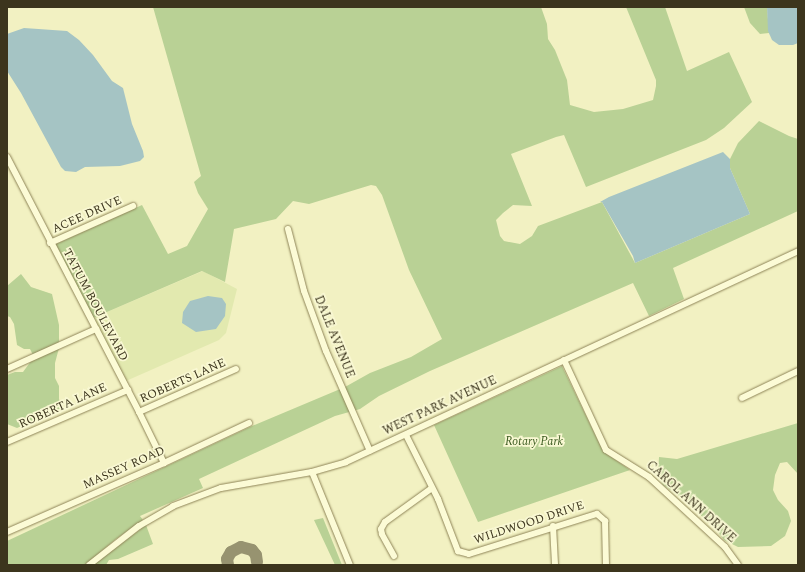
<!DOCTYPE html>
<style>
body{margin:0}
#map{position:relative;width:805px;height:572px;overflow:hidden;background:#f2f1c2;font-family:Spectral,serif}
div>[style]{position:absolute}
.farmland>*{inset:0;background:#e2e9af}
.green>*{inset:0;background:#b9d195}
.water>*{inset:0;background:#a5c4c4}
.taxiway>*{height:12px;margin:-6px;padding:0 6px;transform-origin:6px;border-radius:6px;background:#979370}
.roads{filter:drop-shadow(0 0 1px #8e8457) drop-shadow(0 0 1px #8e8457)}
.minor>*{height:6px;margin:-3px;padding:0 3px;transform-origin:3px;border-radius:3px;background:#fcfbd6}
span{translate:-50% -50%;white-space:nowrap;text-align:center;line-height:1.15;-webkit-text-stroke:3.5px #f9f8d3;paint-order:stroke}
.street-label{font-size:12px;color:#3c351d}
.park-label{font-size:12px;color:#3c5b21;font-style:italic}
.frame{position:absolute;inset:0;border:8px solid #3c351d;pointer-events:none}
</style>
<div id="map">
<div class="farmland">
<div style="clip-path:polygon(203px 271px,237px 289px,226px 333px,219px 340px,126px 381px,93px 318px)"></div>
</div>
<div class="green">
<div style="clip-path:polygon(153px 7px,541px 7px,547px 24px,548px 39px,555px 50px,567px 80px,570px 105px,594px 112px,623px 109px,653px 100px,656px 86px,656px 80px,626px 7px,665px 7px,687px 71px,729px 52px,752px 102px,724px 128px,706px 140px,586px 187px,564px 135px,556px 137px,511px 154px,532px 206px,513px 205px,503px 213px,496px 220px,500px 236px,504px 241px,520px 244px,532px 236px,538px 226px,602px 202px,635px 263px,750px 214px,730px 168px,730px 159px,738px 143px,759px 121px,789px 136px,798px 139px,798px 211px,673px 268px,684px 299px,649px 316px,633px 283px,430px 371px,379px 396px,360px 409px,335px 416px,199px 479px,203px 488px,140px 516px,143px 520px,116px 539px,85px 565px,7px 565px,7px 541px,252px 426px,345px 387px,370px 373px,411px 357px,442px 339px,409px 270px,382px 195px,376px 186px,371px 185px,309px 204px,293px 201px,276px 219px,234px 229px,225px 282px,202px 271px,93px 318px,54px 245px,142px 205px,168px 254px,187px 246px,208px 209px,198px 193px,194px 182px,201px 176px)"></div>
<div style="clip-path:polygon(744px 7px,767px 7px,769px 33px,760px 34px,750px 23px)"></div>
<div style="clip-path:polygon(21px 274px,31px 287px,52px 294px,59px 325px,59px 348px,55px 363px,55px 378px,59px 386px,59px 399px,62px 408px,17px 428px,7px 424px,7px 375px,15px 372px,23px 372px,34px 357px,30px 349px,24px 349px,17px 345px,14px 324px,10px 317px,7px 316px,7px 286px)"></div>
<div style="clip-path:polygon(562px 366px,603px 451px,630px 470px,478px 522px,434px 425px)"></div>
<div style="clip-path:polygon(798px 423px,798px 474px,787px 462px,780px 463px,775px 475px,773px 490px,778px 500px,788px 511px,791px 521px,785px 536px,771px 546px,738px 547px,724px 540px,714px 527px,679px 496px,663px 485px,658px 477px,659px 457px,677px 459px)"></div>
<div style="clip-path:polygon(323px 518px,342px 565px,335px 565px,314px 520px)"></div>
<div style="clip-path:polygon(146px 525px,153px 544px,118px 559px,109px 560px,106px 565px,93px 565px)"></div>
</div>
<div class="water">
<div style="clip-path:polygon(767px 7px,798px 7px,798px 43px,793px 45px,779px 45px,772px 40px,768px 31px)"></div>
<div style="clip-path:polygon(24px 28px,67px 31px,79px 40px,93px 55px,112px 81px,123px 88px,132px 124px,143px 151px,144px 157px,140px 161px,120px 166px,85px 167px,76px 172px,65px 171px,61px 167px,21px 93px,7px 71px,7px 34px)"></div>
<div style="clip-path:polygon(723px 152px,730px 159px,730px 168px,750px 214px,635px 263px,633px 256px,602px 202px,600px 202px,609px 197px)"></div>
<div style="clip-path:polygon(208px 296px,222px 298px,226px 304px,225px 316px,216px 329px,196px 332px,182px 323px,183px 312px,190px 301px)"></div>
</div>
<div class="taxiway">
<div style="left:228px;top:565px;width:6px;rotate:-99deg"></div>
<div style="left:227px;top:559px;width:8px;rotate:-60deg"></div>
<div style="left:231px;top:552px;width:11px;rotate:-27deg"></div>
<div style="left:241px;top:547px;width:11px;rotate:15deg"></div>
<div style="left:252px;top:550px;width:6px;rotate:51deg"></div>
<div style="left:256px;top:555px;width:7px;rotate:82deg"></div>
</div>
<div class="roads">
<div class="minor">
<div style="left:7px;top:157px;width:287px;rotate:62.6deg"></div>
<div style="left:139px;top:412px;width:57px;rotate:63.9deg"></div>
<div style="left:288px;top:229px;width:64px;rotate:75.5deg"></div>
<div style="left:304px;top:291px;width:64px;rotate:69.9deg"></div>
<div style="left:326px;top:351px;width:109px;rotate:66.3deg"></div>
<div style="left:50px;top:243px;width:91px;rotate:-24deg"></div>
<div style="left:564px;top:360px;width:99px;rotate:65deg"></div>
<div style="left:606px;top:450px;width:51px;rotate:32.1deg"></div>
<div style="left:649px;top:477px;width:103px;rotate:42.6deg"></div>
<div style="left:725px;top:547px;width:22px;rotate:54deg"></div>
<div style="left:7px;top:369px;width:98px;rotate:-24.2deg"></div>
<div style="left:742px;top:398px;width:62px;rotate:-25.7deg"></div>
<div style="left:139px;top:412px;width:106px;rotate:-23.9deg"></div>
<div style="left:406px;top:435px;width:72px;rotate:63.4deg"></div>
<div style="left:438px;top:499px;width:56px;rotate:69deg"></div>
<div style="left:458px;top:551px;width:11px;rotate:15deg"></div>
<div style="left:469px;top:554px;width:134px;rotate:-17.4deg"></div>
<div style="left:597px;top:514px;width:11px;rotate:41deg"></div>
<div style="left:605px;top:521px;width:44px;rotate:88.7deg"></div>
<div style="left:7px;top:442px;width:132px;rotate:-23.3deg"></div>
<div style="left:312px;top:472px;width:100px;rotate:67.8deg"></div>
<div style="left:553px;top:526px;width:39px;rotate:87deg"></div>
<div style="left:7px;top:532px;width:171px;rotate:-23.7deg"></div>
<div style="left:164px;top:463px;width:94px;rotate:-25.2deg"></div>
<div style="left:394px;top:556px;width:25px;rotate:-119deg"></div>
<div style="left:382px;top:534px;width:5px;rotate:-101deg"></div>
<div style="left:381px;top:529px;width:8px;rotate:-60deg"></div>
<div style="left:385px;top:522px;width:58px;rotate:-35.9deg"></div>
<div style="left:89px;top:565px;width:63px;rotate:-38deg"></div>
<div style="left:139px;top:526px;width:39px;rotate:-30deg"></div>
<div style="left:173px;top:506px;width:51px;rotate:-20.6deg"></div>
<div style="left:221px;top:488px;width:92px;rotate:-10deg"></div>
<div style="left:312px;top:472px;width:35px;rotate:-16deg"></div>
<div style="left:346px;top:462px;width:499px;rotate:-25deg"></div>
</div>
</div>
<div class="street-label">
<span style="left:87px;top:215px;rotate:-24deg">ACEE DRIVE</span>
<span style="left:95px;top:305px;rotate:62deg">TATUM BOULEVARD</span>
<span style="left:334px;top:337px;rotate:68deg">DALE AVENUE</span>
<span style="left:183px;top:381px;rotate:-24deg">ROBERTS LANE</span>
<span style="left:63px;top:406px;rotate:-24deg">ROBERTA LANE</span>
<span style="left:440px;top:406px;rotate:-25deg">WEST PARK AVENUE</span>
<span style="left:124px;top:468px;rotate:-24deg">MASSEY ROAD</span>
<span style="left:691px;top:502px;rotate:42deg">CAROL ANN DRIVE</span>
<span style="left:529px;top:523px;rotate:-18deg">WILDWOOD DRIVE</span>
</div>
<div class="park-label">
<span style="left:534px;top:442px">Rotary Park</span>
</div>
<div class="frame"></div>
</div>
